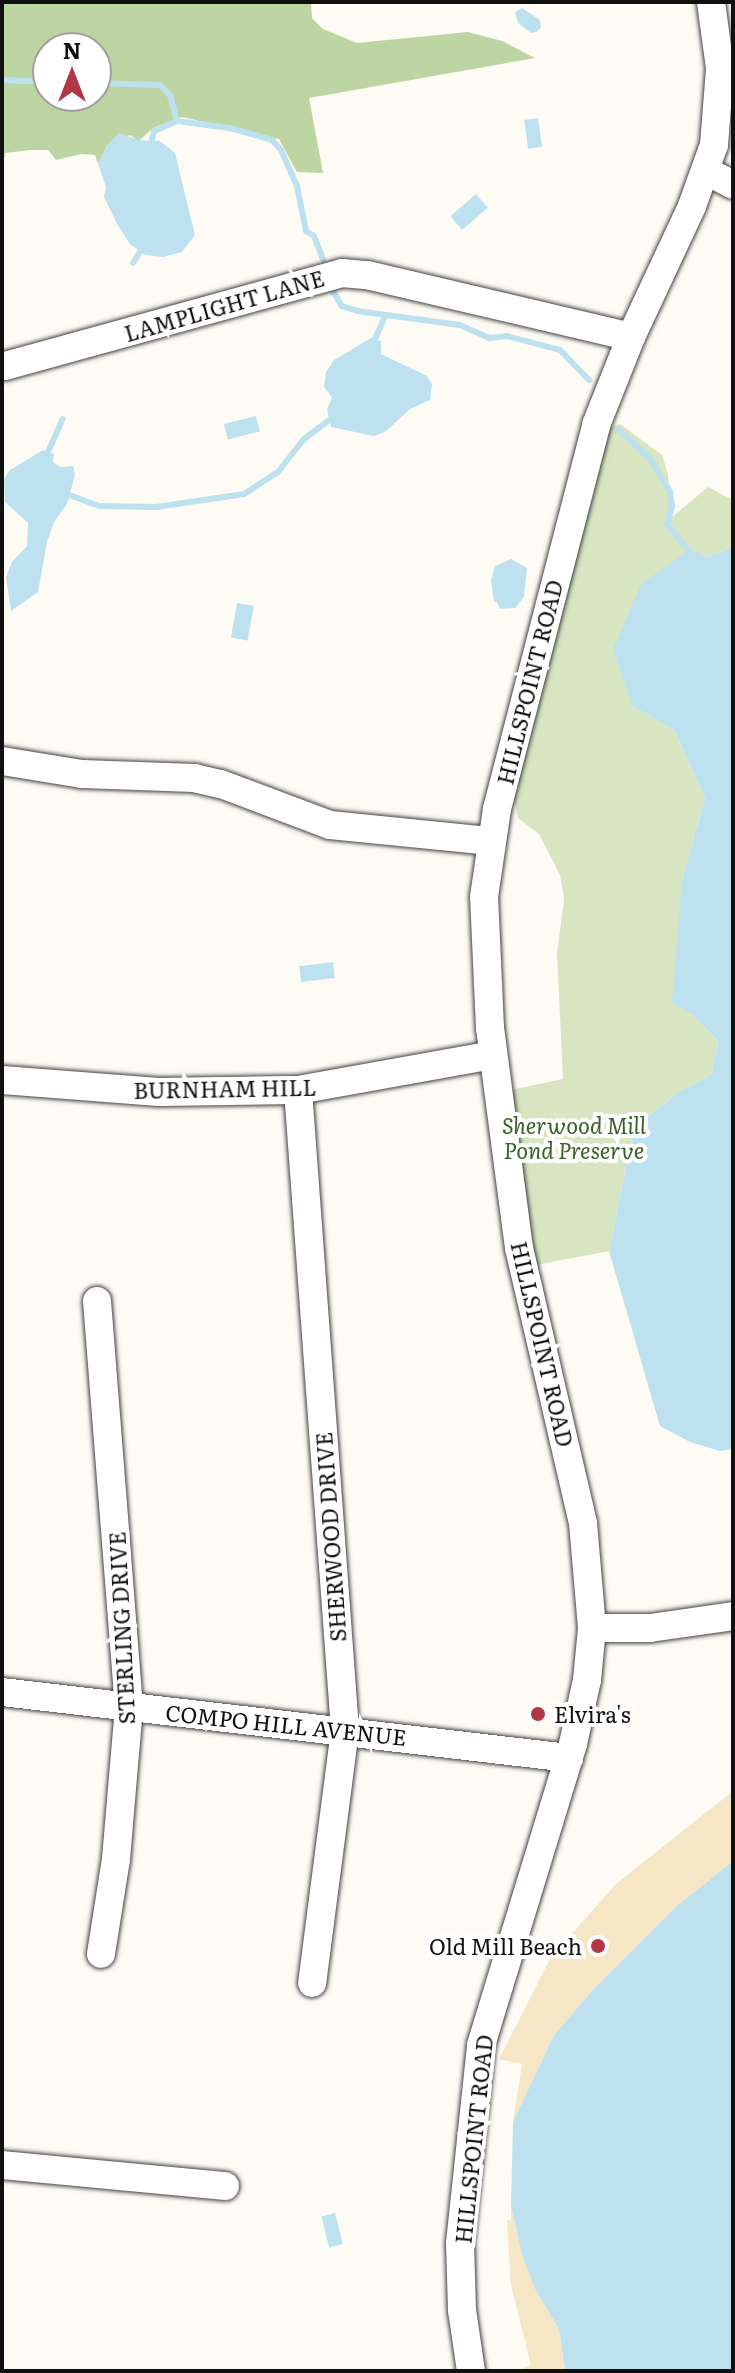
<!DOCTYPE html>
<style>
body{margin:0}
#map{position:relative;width:735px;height:2373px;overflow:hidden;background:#fefbf5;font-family:Literata,serif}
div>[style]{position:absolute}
.green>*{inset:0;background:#d7e6c1}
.forest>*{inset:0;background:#bcd5a2}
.sand>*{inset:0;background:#f5e7c6}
.water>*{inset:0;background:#bee1f0;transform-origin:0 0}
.stream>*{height:6px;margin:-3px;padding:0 3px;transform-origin:3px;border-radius:3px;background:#bee1f0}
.roads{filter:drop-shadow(0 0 2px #434343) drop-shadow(0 0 2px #434343)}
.minor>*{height:28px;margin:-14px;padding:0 14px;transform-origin:14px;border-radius:14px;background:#fff}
.dots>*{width:22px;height:22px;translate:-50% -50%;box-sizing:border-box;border:4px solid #fff;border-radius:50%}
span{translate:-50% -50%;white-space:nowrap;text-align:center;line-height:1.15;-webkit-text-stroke:8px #fff;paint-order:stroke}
.street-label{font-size:22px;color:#101010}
.park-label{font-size:22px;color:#376227;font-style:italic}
.poi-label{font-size:22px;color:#101010}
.left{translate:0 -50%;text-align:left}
.right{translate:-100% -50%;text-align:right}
.frame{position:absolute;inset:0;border:4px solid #101010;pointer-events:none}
.north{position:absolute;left:32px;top:32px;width:80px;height:80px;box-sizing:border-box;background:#fff;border:2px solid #9f9f9f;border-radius:50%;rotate:0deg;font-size:22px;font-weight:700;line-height:32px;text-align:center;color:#101010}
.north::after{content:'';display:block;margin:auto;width:28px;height:36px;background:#b23646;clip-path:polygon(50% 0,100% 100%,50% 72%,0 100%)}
</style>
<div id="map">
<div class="green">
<div style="clip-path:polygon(620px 424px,662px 455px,668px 474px,671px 518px,708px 487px,733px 500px,733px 548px,705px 557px,632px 706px,674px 730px,705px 798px,682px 880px,692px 1014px,718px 1041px,711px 1075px,680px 1091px,634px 1128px,609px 1251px,536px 1265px,510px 1090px,563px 1079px,557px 953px,564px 899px,560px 875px,539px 834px,518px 818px,513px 793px,609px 428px)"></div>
</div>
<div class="forest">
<div style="clip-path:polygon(evenodd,2px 2px,311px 3px,312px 18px,323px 29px,357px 43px,468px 32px,502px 41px,535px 58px,309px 98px,323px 173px,297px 172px,279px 139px,182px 117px,153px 128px,139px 141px,130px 135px,108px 144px,98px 164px,95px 155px,81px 154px,56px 160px,48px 150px,30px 150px,5px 153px,2px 173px,2px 2px,48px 48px,96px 48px,96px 96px,48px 96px,48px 48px)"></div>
</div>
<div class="sand">
<div style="clip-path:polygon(733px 1791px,733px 1861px,678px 1905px,591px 1992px,554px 2035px,513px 2122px,522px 2064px,499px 2059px,551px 1957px,616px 1884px)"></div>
<div style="clip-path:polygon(511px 2206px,522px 2255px,535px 2289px,559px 2329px,565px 2371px,518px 2370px,531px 2365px,511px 2285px,507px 2220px,511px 2220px)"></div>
</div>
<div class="water">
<div style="clip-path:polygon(522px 8px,540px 20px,541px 28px,536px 32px,531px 33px,518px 23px,515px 12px)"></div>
<div style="left:538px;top:118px;width:29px;height:14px;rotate:82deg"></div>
<div style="clip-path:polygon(119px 133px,139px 140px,160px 141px,175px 153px,195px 235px,182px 252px,163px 257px,145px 255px,130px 244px,117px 224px,104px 197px,106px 187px,98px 164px,108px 144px)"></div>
<div style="left:476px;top:194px;width:18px;height:34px;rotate:49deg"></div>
<div style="clip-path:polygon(371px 338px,381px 341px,381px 354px,427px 376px,432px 384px,430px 400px,410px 409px,385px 432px,374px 436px,331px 427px,327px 410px,332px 397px,324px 387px,326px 372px,334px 360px)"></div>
<div style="left:256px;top:416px;width:16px;height:33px;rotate:76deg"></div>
<div style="clip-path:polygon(43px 450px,54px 454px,53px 462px,60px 467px,73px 466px,75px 475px,67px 504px,54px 522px,47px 542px,38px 592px,11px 611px,6px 577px,12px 562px,27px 546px,28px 523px,5px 502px,4px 479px,10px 470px)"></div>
<div style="clip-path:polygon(733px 548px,733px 1449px,720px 1451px,690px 1442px,660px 1426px,609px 1251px,634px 1128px,680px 1091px,711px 1075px,718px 1041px,692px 1014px,672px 1003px,682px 880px,705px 798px,674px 730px,632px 706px,613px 649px,641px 584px,685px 553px,698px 551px,705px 557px)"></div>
<div style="clip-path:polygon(511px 559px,527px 568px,524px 597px,515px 608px,500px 609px,497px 602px,494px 602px,491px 580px,495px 566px)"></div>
<div style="left:237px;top:603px;width:17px;height:35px;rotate:10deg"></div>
<div style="left:333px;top:962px;width:16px;height:34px;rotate:83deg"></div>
<div style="clip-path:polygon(733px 1861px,733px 2371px,565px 2371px,559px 2329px,535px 2289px,522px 2255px,511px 2206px,513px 2122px,554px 2035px,591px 1992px,678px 1905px)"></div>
<div style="left:335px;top:2213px;width:32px;height:14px;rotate:76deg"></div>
</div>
<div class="stream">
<div style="left:2px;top:80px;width:46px;rotate:2.5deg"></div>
<div style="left:96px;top:83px;width:64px;rotate:1.8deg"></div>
<div style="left:160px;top:85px;width:14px;rotate:45deg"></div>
<div style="left:170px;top:95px;width:27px;rotate:75deg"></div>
<div style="left:177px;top:121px;width:53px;rotate:7.5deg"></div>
<div style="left:230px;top:128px;width:44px;rotate:15.9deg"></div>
<div style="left:272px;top:140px;width:13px;rotate:48deg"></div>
<div style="left:281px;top:150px;width:39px;rotate:66deg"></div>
<div style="left:297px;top:186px;width:46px;rotate:78.7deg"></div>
<div style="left:306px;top:231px;width:9px;rotate:32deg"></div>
<div style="left:314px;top:236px;width:25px;rotate:69deg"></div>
<div style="left:152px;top:139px;width:8px;rotate:-76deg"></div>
<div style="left:154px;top:131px;width:25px;rotate:-23deg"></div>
<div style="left:133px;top:263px;width:13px;rotate:-58deg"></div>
<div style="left:331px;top:288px;width:21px;rotate:59deg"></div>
<div style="left:342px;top:306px;width:16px;rotate:18deg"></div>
<div style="left:357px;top:311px;width:104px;rotate:7.7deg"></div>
<div style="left:460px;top:325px;width:32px;rotate:24deg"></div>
<div style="left:489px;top:338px;width:18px;rotate:-6deg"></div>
<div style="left:507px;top:336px;width:55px;rotate:14.8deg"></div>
<div style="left:560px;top:350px;width:42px;rotate:46deg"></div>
<div style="left:375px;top:339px;width:24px;rotate:-66deg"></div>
<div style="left:619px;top:430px;width:44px;rotate:43.2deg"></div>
<div style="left:651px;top:460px;width:37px;rotate:59deg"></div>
<div style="left:670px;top:492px;width:15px;rotate:82deg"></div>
<div style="left:672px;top:507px;width:18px;rotate:106deg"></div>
<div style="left:667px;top:524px;width:36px;rotate:51deg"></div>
<div style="left:48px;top:452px;width:36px;rotate:-66deg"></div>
<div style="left:69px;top:495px;width:32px;rotate:20deg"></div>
<div style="left:99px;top:506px;width:57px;rotate:1deg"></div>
<div style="left:156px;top:507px;width:89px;rotate:-8.4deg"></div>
<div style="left:244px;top:494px;width:40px;rotate:-32.9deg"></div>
<div style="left:278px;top:472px;width:42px;rotate:-51.8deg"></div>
<div style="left:304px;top:439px;width:31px;rotate:-37deg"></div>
</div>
<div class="roads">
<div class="minor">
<div style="left:706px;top:171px;width:30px;rotate:27deg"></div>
<div style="left:5px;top:366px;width:350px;rotate:-15.4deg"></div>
<div style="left:342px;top:273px;width:25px;rotate:5deg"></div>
<div style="left:367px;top:275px;width:271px;rotate:13.2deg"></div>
<div style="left:2px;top:761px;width:81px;rotate:9.2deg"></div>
<div style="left:82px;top:774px;width:112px;rotate:2deg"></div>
<div style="left:194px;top:778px;width:28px;rotate:13deg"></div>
<div style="left:221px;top:784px;width:116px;rotate:20.6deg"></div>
<div style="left:330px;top:825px;width:162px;rotate:5.7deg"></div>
<div style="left:2px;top:1080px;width:157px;rotate:4.4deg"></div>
<div style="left:159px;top:1092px;width:139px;rotate:-0.8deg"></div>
<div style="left:298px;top:1090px;width:198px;rotate:-10.2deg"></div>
<div style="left:298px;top:1090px;width:642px;rotate:85.8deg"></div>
<div style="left:345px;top:1730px;width:255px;rotate:97.4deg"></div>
<div style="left:97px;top:1301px;width:407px;rotate:85.5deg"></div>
<div style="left:129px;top:1707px;width:153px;rotate:94.9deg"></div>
<div style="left:116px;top:1859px;width:96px;rotate:99deg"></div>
<div style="left:592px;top:1628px;width:58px"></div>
<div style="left:650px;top:1628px;width:84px;rotate:-8.2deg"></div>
<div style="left:2px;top:1692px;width:571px;rotate:6.64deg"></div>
<div style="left:2px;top:2165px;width:224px;rotate:5.4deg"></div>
<div style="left:471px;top:2371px;width:62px;rotate:-98.4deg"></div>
<div style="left:462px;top:2310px;width:67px;rotate:-91.7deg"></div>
<div style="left:460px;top:2243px;width:199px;rotate:-83.9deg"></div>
<div style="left:481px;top:2045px;width:315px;rotate:-73deg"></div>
<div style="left:573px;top:1744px;width:66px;rotate:-77.7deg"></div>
<div style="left:587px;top:1680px;width:52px;rotate:-84.5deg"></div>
<div style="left:592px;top:1628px;width:105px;rotate:-94.9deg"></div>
<div style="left:583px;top:1523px;width:282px;rotate:-103.1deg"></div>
<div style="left:519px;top:1248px;width:222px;rotate:-97.5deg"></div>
<div style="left:490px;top:1028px;width:131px;rotate:-92.6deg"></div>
<div style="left:484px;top:897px;width:89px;rotate:-81.6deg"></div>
<div style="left:497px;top:809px;width:397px;rotate:-75.5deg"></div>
<div style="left:596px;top:425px;width:95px;rotate:-68.3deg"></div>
<div style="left:631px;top:337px;width:145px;rotate:-65deg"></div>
<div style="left:692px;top:206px;width:65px;rotate:-70.2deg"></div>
<div style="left:714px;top:145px;width:77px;rotate:-85.5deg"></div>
<div style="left:720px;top:68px;width:67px;rotate:-97.8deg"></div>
</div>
</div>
<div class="dots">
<div style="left:538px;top:1714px;background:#b23646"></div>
<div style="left:598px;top:1946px;background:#b23646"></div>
</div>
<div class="street-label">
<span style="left:224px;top:305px;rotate:-16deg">LAMPLIGHT LANE</span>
<span style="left:529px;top:682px;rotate:-76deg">HILLSPOINT ROAD</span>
<span style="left:225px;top:1088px;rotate:-1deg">BURNHAM HILL</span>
<span style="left:543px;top:1344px;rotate:77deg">HILLSPOINT ROAD</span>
<span style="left:330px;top:1537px;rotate:-94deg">SHERWOOD DRIVE</span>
<span style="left:121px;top:1628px;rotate:-93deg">STERLING DRIVE</span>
<span style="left:286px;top:1724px;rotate:6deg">COMPO HILL AVENUE</span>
<span style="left:473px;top:2139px;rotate:-84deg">HILLSPOINT ROAD</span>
</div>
<div class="park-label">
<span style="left:574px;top:1137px">Sherwood Mill<br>Pond Preserve</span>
</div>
<div class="poi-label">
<span class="left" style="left:554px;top:1714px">Elvira's</span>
<span class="right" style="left:582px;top:1946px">Old Mill Beach</span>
</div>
<div class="frame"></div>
<div class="north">N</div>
</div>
